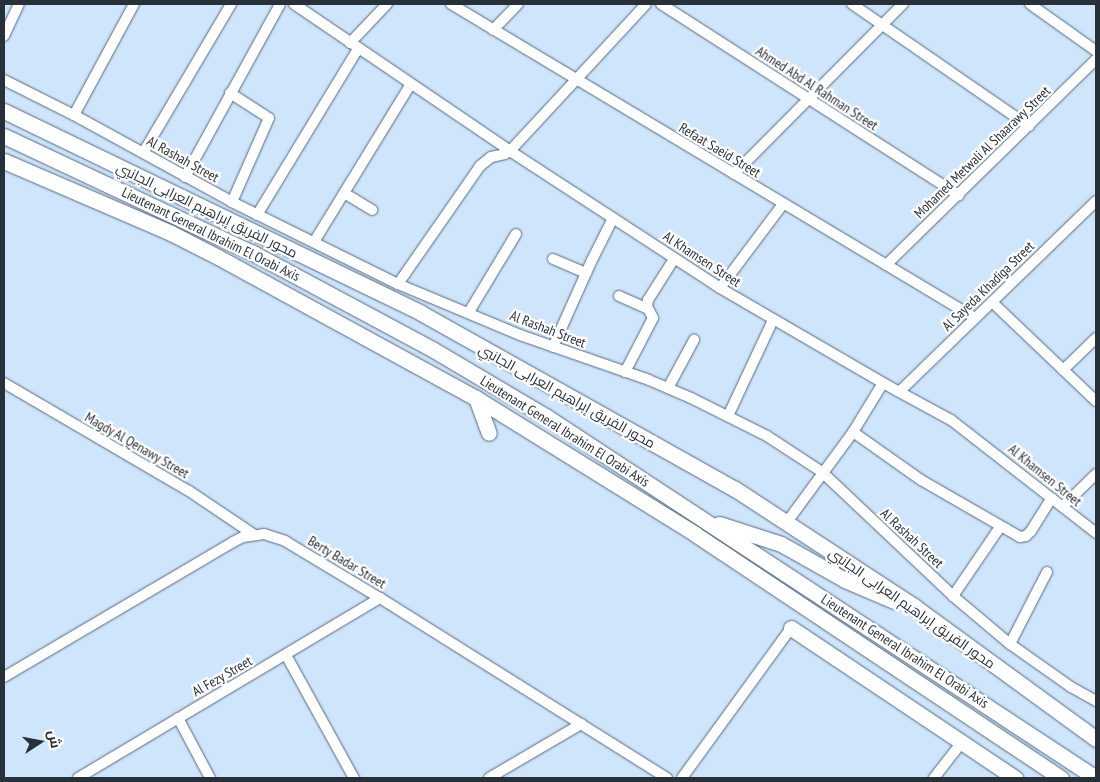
<!DOCTYPE html>
<meta charset="utf-8">
<style>
body{margin:0}
#map{position:relative;width:1100px;height:782px;overflow:hidden;background:#cfe5fc;font-family:"PT Sans Narrow",Cairo,sans-serif}
div>[style]{position:absolute}
.roads{filter:drop-shadow(0 0 1px #576a7e) drop-shadow(0 0 1px #576a7e)}
.street>*{height:10px;margin:-5px;padding:0 5px;transform-origin:5px;border-radius:5px;background:#fff}
.secondary>*{height:15px;margin:-7.5px;padding:0 7.5px;transform-origin:7.5px;border-radius:7.5px;background:#fff}
span{translate:-50% -50%;white-space:nowrap;text-align:center;line-height:1.15;-webkit-text-stroke:4.5px #fff;paint-order:stroke}
.street-label{font-size:14px;color:#28313a}
.frame{position:absolute;inset:0;border:5px solid #28313a;pointer-events:none}
.north{position:absolute;left:15px;top:717px;width:50px;height:50px;-webkit-text-stroke:4px #fff;paint-order:stroke;rotate:79deg;font-size:14px;font-weight:700;line-height:20px;text-align:center;color:#28313a}
.north::after{content:'';display:block;margin:auto;width:18px;height:22px;background:#28313a;clip-path:polygon(50% 0,100% 100%,50% 72%,0 100%)}
</style>
<div id="map">
<div class="roads">
<div class="street">
<div style="left:294px;top:4px;width:261px;rotate:34.2deg"></div>
<div style="left:510px;top:151px;width:251px;rotate:33.1deg"></div>
<div style="left:720px;top:288px;width:189px;rotate:30.2deg"></div>
<div style="left:883px;top:383px;width:77px;rotate:28.6deg"></div>
<div style="left:951px;top:420px;width:184px;rotate:37.9deg"></div>
<div style="left:451px;top:4px;width:611px;rotate:30.93deg"></div>
<div style="left:661px;top:4px;width:354px;rotate:32.7deg"></div>
<div style="left:852px;top:4px;width:215px;rotate:34.6deg"></div>
<div style="left:1030px;top:4px;width:81px;rotate:35.5deg"></div>
<div style="left:493px;top:30px;width:36px;rotate:-46deg"></div>
<div style="left:4px;top:36px;width:35px;rotate:-65deg"></div>
<div style="left:350px;top:43px;width:54px;rotate:-46.5deg"></div>
<div style="left:4px;top:80px;width:78px;rotate:26.6deg"></div>
<div style="left:74px;top:115px;width:180px;rotate:28.8deg"></div>
<div style="left:232px;top:202px;width:185px;rotate:26.3deg"></div>
<div style="left:398px;top:284px;width:132px;rotate:22.7deg"></div>
<div style="left:520px;top:335px;width:137px;rotate:19.2deg"></div>
<div style="left:649px;top:380px;width:46px;rotate:23.2deg"></div>
<div style="left:691px;top:398px;width:85px;rotate:26.6deg"></div>
<div style="left:767px;top:436px;width:66px;rotate:33.2deg"></div>
<div style="left:822px;top:472px;width:180px;rotate:43.4deg"></div>
<div style="left:953px;top:596px;width:75px;rotate:40.1deg"></div>
<div style="left:1010px;top:644px;width:75px;rotate:35.2deg"></div>
<div style="left:1071px;top:687px;width:29px;rotate:29deg"></div>
<div style="left:230px;top:93px;width:46px;rotate:32.7deg"></div>
<div style="left:269px;top:118px;width:92px;rotate:113.8deg"></div>
<div style="left:74px;top:115px;width:126px;rotate:-61.6deg"></div>
<div style="left:143px;top:153px;width:173px;rotate:-59.4deg"></div>
<div style="left:734px;top:174px;width:240px;rotate:-45.2deg"></div>
<div style="left:185px;top:177px;width:197px;rotate:-61.2deg"></div>
<div style="left:344px;top:193px;width:33px;rotate:31deg"></div>
<div style="left:257px;top:215px;width:194px;rotate:-58.7deg"></div>
<div style="left:314px;top:242px;width:185px;rotate:-58.5deg"></div>
<div style="left:553px;top:259px;width:36px;rotate:23deg"></div>
<div style="left:886px;top:265px;width:294px;rotate:-44.4deg"></div>
<div style="left:398px;top:284px;width:144px;rotate:-55.2deg"></div>
<div style="left:480px;top:166px;width:14px;rotate:-39deg"></div>
<div style="left:491px;top:157px;width:14px;rotate:-12deg"></div>
<div style="left:505px;top:154px;width:6px;rotate:-31deg"></div>
<div style="left:510px;top:151px;width:200px;rotate:-47.2deg"></div>
<div style="left:720px;top:288px;width:105px;rotate:-53.1deg"></div>
<div style="left:619px;top:296px;width:32px;rotate:24deg"></div>
<div style="left:992px;top:302px;width:144px;rotate:43.6deg"></div>
<div style="left:469px;top:312px;width:91px;rotate:-58.9deg"></div>
<div style="left:553px;top:347px;width:93px;rotate:-65.9deg"></div>
<div style="left:591px;top:262px;width:49px;rotate:-63.4deg"></div>
<div style="left:1063px;top:370px;width:46px;rotate:-44.1deg"></div>
<div style="left:625px;top:372px;width:61px;rotate:-62.6deg"></div>
<div style="left:653px;top:318px;width:13px;rotate:-117deg"></div>
<div style="left:647px;top:306px;width:6px;rotate:-81deg"></div>
<div style="left:648px;top:300px;width:49px;rotate:-57.6deg"></div>
<div style="left:4px;top:383px;width:214px;rotate:30.3deg"></div>
<div style="left:189px;top:491px;width:77px;rotate:33.9deg"></div>
<div style="left:668px;top:388px;width:55px;rotate:-61.6deg"></div>
<div style="left:899px;top:392px;width:274px;rotate:-44.1deg"></div>
<div style="left:728px;top:416px;width:106px;rotate:-64.9deg"></div>
<div style="left:853px;top:432px;width:83px;rotate:35.2deg"></div>
<div style="left:921px;top:480px;width:114px;rotate:29.9deg"></div>
<div style="left:1020px;top:537px;width:6px;rotate:-9deg"></div>
<div style="left:1026px;top:536px;width:7px;rotate:-45deg"></div>
<div style="left:1031px;top:531px;width:39px;rotate:-58deg"></div>
<div style="left:1063px;top:506px;width:46px;rotate:-44.1deg"></div>
<div style="left:787px;top:522px;width:112px;rotate:-53.7deg"></div>
<div style="left:853px;top:432px;width:57px;rotate:-58.5deg"></div>
<div style="left:953px;top:596px;width:83px;rotate:-55.7deg"></div>
<div style="left:1010px;top:644px;width:81px;rotate:-62.8deg"></div>
<div style="left:286px;top:655px;width:141px;rotate:61.1deg"></div>
<div style="left:4px;top:677px;width:266px;rotate:-30.5deg"></div>
<div style="left:233px;top:542px;width:11px;rotate:-27deg"></div>
<div style="left:243px;top:537px;width:21px;rotate:-8deg"></div>
<div style="left:264px;top:534px;width:22px;rotate:18deg"></div>
<div style="left:285px;top:541px;width:111px;rotate:31deg"></div>
<div style="left:380px;top:598px;width:339px;rotate:32.1deg"></div>
<div style="left:178px;top:718px;width:68px;rotate:61.9deg"></div>
<div style="left:78px;top:778px;width:352px;rotate:-30.8deg"></div>
<div style="left:489px;top:778px;width:107px;rotate:-30.4deg"></div>
<div style="left:682px;top:778px;width:185px;rotate:-54deg"></div>
<div style="left:934px;top:778px;width:46px;rotate:-52.1deg"></div>
</div>
<div class="secondary">
<div style="left:4px;top:111px;width:463px;rotate:25.8deg"></div>
<div style="left:421px;top:313px;width:360px;rotate:29.3deg"></div>
<div style="left:735px;top:489px;width:215px;rotate:33.2deg"></div>
<div style="left:915px;top:607px;width:224px;rotate:36.1deg"></div>
<div style="left:4px;top:136px;width:273px;rotate:25.2deg"></div>
<div style="left:251px;top:252px;width:205px;rotate:28.2deg"></div>
<div style="left:432px;top:349px;width:134px;rotate:30.6deg"></div>
<div style="left:547px;top:417px;width:657px;rotate:33.33deg"></div>
<div style="left:4px;top:161px;width:182px;rotate:23.3deg"></div>
<div style="left:171px;top:233px;width:53px;rotate:27.1deg"></div>
<div style="left:218px;top:257px;width:294px;rotate:28.7deg"></div>
<div style="left:476px;top:398px;width:258px;rotate:31.8deg"></div>
<div style="left:695px;top:534px;width:440px;rotate:33.7deg"></div>
<div style="left:476px;top:398px;width:37px;rotate:70deg"></div>
<div style="left:719px;top:524px;width:65px;rotate:17.9deg"></div>
<div style="left:781px;top:544px;width:73px;rotate:29.4deg"></div>
<div style="left:845px;top:580px;width:53px;rotate:23.2deg"></div>
<div style="left:791px;top:628px;width:270px;rotate:33.8deg"></div>
</div>
</div>
<div class="street-label">
<span style="left:817px;top:88px;rotate:33deg">Ahmed Abd Al Rahman Street</span>
<span style="left:720px;top:150px;rotate:31deg">Refaat Saeid Street</span>
<span style="left:982px;top:152px;rotate:-44deg">Mohamed Metwali Al Shaarawy Street</span>
<span style="left:183px;top:159px;rotate:29deg">Al Rashah Street</span>
<span style="left:207px;top:210px;rotate:26deg">محور الفريق إبراهيم العرابى الجانبي</span>
<span style="left:211px;top:234px;rotate:26deg">Lieutenant General Ibrahim El Orabi Axis</span>
<span style="left:702px;top:259px;rotate:33deg">Al Khamsen Street</span>
<span style="left:988px;top:286px;rotate:-44deg">Al Sayeda Khadiga Street</span>
<span style="left:548px;top:329px;rotate:21deg">Al Rashah Street</span>
<span style="left:567px;top:396px;rotate:29deg">محور الفريق إبراهيم العرابى الجانبي</span>
<span style="left:565px;top:431px;rotate:32deg">Lieutenant General Ibrahim El Orabi Axis</span>
<span style="left:137px;top:445px;rotate:30deg">Magdy Al Qenawy Street</span>
<span style="left:1045px;top:475px;rotate:39deg">Al Khamsen Street</span>
<span style="left:912px;top:538px;rotate:43deg">Al Rashah Street</span>
<span style="left:347px;top:562px;rotate:31deg">Berty Badar Street</span>
<span style="left:912px;top:608px;rotate:35deg">محور الفريق إبراهيم العرابى الجانبي</span>
<span style="left:905px;top:651px;rotate:33deg">Lieutenant General Ibrahim El Orabi Axis</span>
<span style="left:222px;top:676px;rotate:-30deg">Al Fezy Street</span>
</div>
<div class="frame"></div>
<div class="north">ش</div>
</div>
